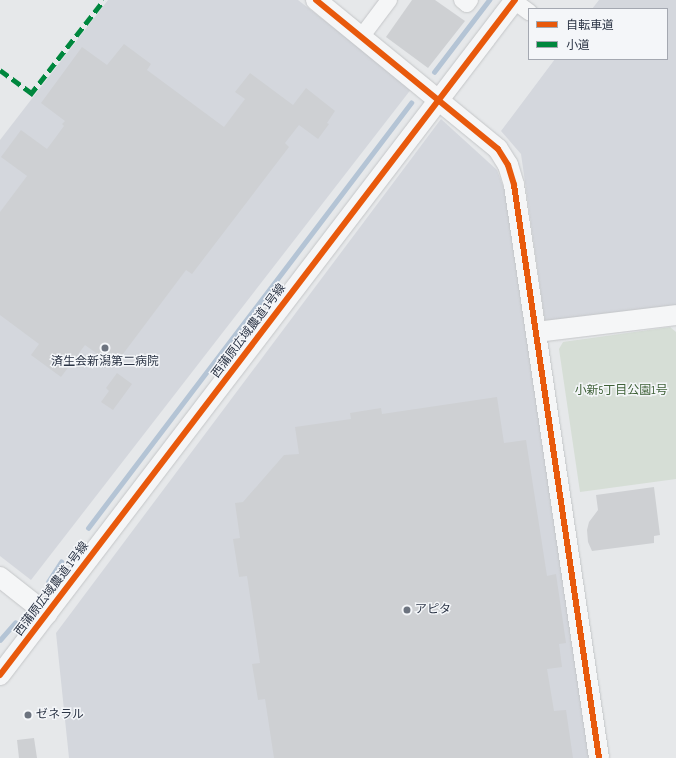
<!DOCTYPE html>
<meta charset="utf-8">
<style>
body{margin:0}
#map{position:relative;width:676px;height:758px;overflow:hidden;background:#e6e8ea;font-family:"Sofia Sans Condensed","Noto Sans JP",sans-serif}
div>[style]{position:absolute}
.built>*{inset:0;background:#d4d7dd}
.green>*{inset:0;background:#d6ded6}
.stream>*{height:4.5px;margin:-2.25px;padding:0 2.25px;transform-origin:2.25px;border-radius:2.25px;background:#b4c4d5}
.building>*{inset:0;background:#ced0d3}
.roads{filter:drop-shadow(0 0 1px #c4c6c8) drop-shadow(0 0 1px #c4c6c8)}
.minor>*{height:16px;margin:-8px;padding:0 8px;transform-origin:8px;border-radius:8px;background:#f5f6f7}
.tertiary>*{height:20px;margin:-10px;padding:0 10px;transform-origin:10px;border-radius:10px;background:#f5f6f7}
.quiet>*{height:5px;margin-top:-2.5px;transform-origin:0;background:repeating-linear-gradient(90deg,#00873e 0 10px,transparent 0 15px)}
.cycleway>*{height:6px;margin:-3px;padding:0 3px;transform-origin:3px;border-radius:3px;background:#e8590c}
.dots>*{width:11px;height:11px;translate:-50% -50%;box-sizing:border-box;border:2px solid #f4f6f9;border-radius:50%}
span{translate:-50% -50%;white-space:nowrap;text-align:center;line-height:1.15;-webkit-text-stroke:3px #f4f6f9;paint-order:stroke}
.street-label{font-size:12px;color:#2b3445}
.poi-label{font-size:12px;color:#2b3445}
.left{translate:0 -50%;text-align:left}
.park-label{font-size:12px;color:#3f6138}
.legend{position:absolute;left:528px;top:8px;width:140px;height:52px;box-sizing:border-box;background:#f4f6f9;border:1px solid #a4a8b1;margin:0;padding:5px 7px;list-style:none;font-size:12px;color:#2b3445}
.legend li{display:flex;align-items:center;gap:8px;height:20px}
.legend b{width:20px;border:1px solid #a4a8b1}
</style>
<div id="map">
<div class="built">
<div style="clip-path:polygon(108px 0,298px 0,412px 88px,31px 580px,0 556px,0 140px)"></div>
<div style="clip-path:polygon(599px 0,676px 0,676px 305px,545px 322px,521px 154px,501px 131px,555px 59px,667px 59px,667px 9px,592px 9px)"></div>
<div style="clip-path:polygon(441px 119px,497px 170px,509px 202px,591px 758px,69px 758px,56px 633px)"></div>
</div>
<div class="green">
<div style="clip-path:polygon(670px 327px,676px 332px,676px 479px,580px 492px,559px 349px,563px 342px)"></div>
</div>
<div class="stream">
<div style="left:434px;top:72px;width:91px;rotate:-52.6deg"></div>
<div style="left:88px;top:528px;width:534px;rotate:-52.77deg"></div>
<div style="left:48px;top:582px;width:24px;rotate:-57deg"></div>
<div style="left:0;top:640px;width:23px;rotate:-49deg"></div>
</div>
<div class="building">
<div style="clip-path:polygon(412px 0,435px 0,465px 21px,428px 68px,386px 37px)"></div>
<div style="clip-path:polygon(124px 44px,151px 64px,147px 70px,224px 127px,245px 99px,235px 92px,250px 73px,293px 105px,306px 88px,335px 111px,327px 123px,329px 124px,318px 139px,299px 125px,285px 143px,289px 147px,192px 274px,186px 270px,114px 366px,85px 345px,61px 377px,31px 355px,39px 344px,0 315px,0 212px,27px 176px,1px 157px,21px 130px,47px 149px,64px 126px,62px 124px,65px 121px,41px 103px,82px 47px,107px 65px)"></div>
<div style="clip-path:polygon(117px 373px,132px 384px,113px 410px,101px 402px,109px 391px,106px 388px)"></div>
<div style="clip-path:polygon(497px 397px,504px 443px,526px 440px,547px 576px,556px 574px,566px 643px,559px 644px,562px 667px,547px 669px,554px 711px,566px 710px,573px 758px,274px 758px,265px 699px,258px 700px,252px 664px,260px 663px,247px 576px,239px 577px,233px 539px,240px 538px,235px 503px,243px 502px,284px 455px,299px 454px,295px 427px,351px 419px,350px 413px,381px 408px,382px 414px)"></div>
<div style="clip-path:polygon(654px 487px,660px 535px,654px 536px,654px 543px,592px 551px,588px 542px,587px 530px,589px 522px,598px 510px,596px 495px)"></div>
<div style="clip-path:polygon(34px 738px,37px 758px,19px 758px,17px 740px)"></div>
</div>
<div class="roads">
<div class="minor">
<div style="left:462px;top:0;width:6px;rotate:39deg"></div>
<div style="left:467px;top:4px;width:5px;rotate:-53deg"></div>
<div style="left:514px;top:1px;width:19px;rotate:36deg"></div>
<div style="left:362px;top:36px;width:45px;rotate:-53.1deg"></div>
</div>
<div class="tertiary">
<div style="left:316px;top:0;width:235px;rotate:39.3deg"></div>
<div style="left:498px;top:149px;width:19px;rotate:58deg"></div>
<div style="left:508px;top:165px;width:21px;rotate:73deg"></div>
<div style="left:514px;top:185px;width:579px;rotate:81.56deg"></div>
<div style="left:536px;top:332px;width:141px;rotate:-6.9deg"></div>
<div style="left:0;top:577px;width:60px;rotate:38.2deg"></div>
<div style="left:0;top:675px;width:849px;rotate:-52.66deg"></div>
</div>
</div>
<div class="quiet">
<div style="left:0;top:70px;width:39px;rotate:36deg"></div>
<div style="left:30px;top:95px;width:120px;rotate:-52.1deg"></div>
</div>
<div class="cycleway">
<div style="left:316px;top:0;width:235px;rotate:39.3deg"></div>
<div style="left:498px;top:149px;width:19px;rotate:58deg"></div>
<div style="left:508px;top:165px;width:21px;rotate:73deg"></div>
<div style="left:514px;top:185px;width:579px;rotate:81.56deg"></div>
<div style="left:0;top:675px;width:849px;rotate:-52.66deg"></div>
</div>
<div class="dots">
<div style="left:105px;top:348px;background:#6c737f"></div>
<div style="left:407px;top:610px;background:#6c737f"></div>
<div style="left:28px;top:715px;background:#6c737f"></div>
</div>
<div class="street-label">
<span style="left:249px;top:331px;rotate:-53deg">西蒲原広域農道 1号線</span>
<span style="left:52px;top:589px;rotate:-53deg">西蒲原広域農道 1号線</span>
</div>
<div class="poi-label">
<span style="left:105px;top:362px">済生会新潟第二病院</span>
<span class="left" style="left:415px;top:610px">アピタ</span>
<span class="left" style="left:36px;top:715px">ゼネラル</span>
</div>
<div class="park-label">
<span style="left:621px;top:391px">小新5丁目公園1号</span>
</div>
<ul class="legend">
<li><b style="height:5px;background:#e8590c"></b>自転車道</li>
<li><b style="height:5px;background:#00873e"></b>小道</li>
</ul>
</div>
